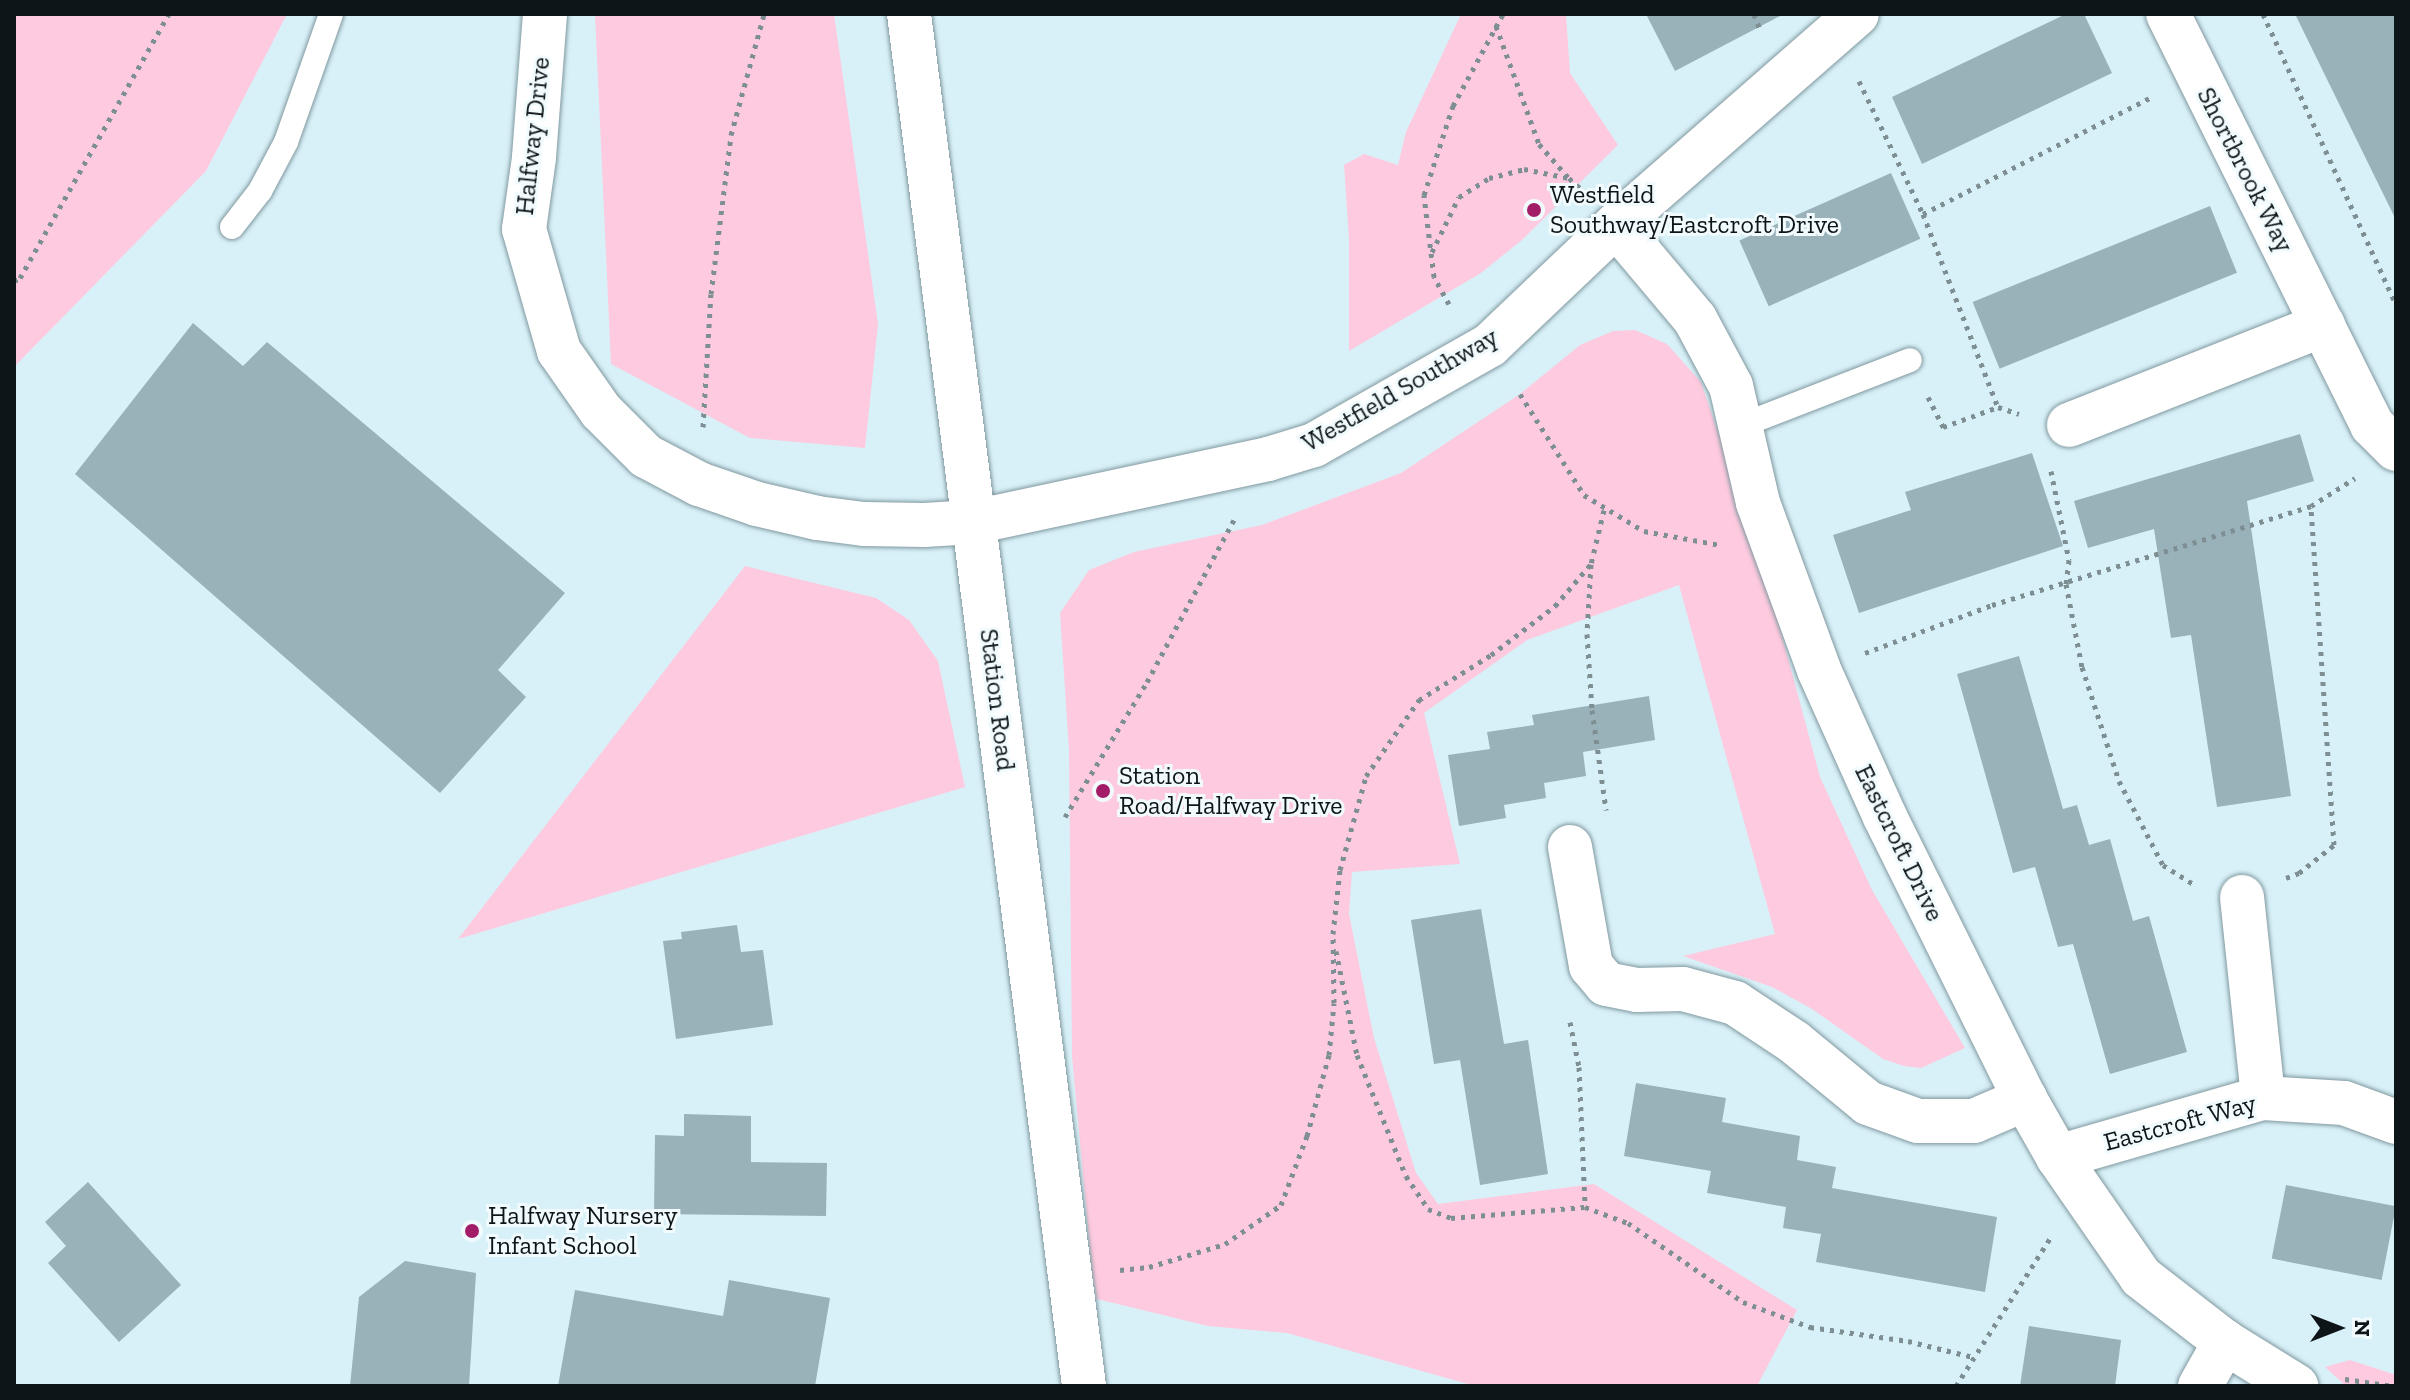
<!DOCTYPE html>
<style>
body{margin:0}
#map{position:relative;width:2410px;height:1400px;overflow:hidden;background:#d8f1f8;font-family:"Zilla Slab",serif}
div>[style]{position:absolute}
.green>*{inset:0;background:#fecadf}
.building>*{inset:0;background:#99b1b8;transform-origin:0 0}
.path>*{height:5px;margin-top:-2.5px;transform-origin:0;background:repeating-linear-gradient(90deg,#7e8f94 0 4px,transparent 0 10px)}
.roads{filter:drop-shadow(0 0 2px #81989f) drop-shadow(0 0 2px #81989f)}
.service>*{height:24px;margin:-12px;padding:0 12px;transform-origin:12px;border-radius:12px;background:#fff}
.minor>*{height:44px;margin:-22px;padding:0 22px;transform-origin:22px;border-radius:22px;background:#fff}
.secondary>*{height:44px;margin:-22px;padding:0 22px;transform-origin:22px;border-radius:22px;background:#fff}
.dots>*{width:22px;height:22px;translate:-50% -50%;box-sizing:border-box;border:4px solid #f1fbfe;border-radius:50%}
span{translate:-50% -50%;white-space:nowrap;text-align:center;line-height:1.15;-webkit-text-stroke:6px #f1fbfe;paint-order:stroke}
.street-label{font-size:26px;color:#0d1518}
.poi-label{font-size:26px;color:#0d1518}
.left{translate:0 -50%;text-align:left}
.frame{position:absolute;inset:0;border:16px solid #0d1518;pointer-events:none}
.north{position:absolute;left:2298px;top:1288px;width:80px;height:80px;-webkit-text-stroke:6px #f1fbfe;paint-order:stroke;rotate:90deg;font-size:22px;font-weight:700;line-height:32px;text-align:center;color:#0d1518}
.north::after{content:'';display:block;margin:auto;width:28px;height:36px;background:#0d1518;clip-path:polygon(50% 0,100% 100%,50% 72%,0 100%)}
</style>
<div id="map">
<div class="green">
<div style="clip-path:polygon(14px 14px,287px 14px,206px 171px,14px 367px)"></div>
<div style="clip-path:polygon(595px 14px,834px 14px,878px 324px,865px 448px,750px 438px,611px 364px)"></div>
<div style="clip-path:polygon(1461px 14px,1566px 14px,1570px 73px,1618px 145px,1522px 240px,1481px 273px,1349px 351px,1349px 240px,1344px 165px,1364px 154px,1398px 165px,1406px 132px)"></div>
<div style="clip-path:polygon(1635px 330px,1667px 344px,1701px 382px,1760px 554px,1820px 777px,1872px 890px,1965px 1048px,1921px 1068px,1904px 1066px,1883px 1059px,1812px 1009px,1772px 987px,1683px 956px,1775px 934px,1679px 585px,1527px 640px,1424px 713px,1460px 864px,1352px 872px,1349px 914px,1374px 1038px,1416px 1173px,1438px 1204px,1594px 1184px,1797px 1310px,1757px 1386px,1475px 1386px,1287px 1333px,1208px 1326px,1097px 1299px,1092px 1272px,1072px 1056px,1069px 750px,1060px 613px,1089px 570px,1134px 552px,1262px 525px,1401px 473px,1520px 394px,1580px 345px,1613px 331px)"></div>
<div style="clip-path:polygon(745px 566px,876px 598px,909px 620px,938px 661px,965px 787px,458px 939px)"></div>
<div style="clip-path:polygon(2350px 1360px,2396px 1375px,2396px 1386px,2346px 1386px,2325px 1367px)"></div>
</div>
<div class="building">
<div style="clip-path:polygon(1646px 14px,1784px 14px,1675px 71px)"></div>
<div style="clip-path:polygon(2066px 14px,2084px 14px,2112px 73px,1922px 164px,1892px 97px)"></div>
<div style="clip-path:polygon(2295px 14px,2396px 14px,2396px 220px)"></div>
<div style="left:1891px;top:173px;width:72px;height:166px;rotate:66deg"></div>
<div style="left:2210px;top:206px;width:72px;height:256px;rotate:68deg"></div>
<div style="clip-path:polygon(193px 323px,243px 366px,267px 342px,565px 593px,498px 670px,526px 697px,440px 793px,75px 474px)"></div>
<div style="clip-path:polygon(2300px 434px,2314px 481px,2247px 501px,2291px 796px,2217px 807px,2191px 635px,2171px 638px,2154px 529px,2088px 548px,2074px 501px)"></div>
<div style="clip-path:polygon(2032px 453px,2063px 546px,1859px 613px,1833px 535px,1911px 510px,1905px 492px)"></div>
<div style="clip-path:polygon(2019px 656px,2063px 809px,2077px 805px,2089px 845px,2110px 839px,2133px 921px,2149px 916px,2187px 1052px,2110px 1074px,2073px 944px,2058px 947px,2035px 867px,2013px 873px,1957px 674px)"></div>
<div style="clip-path:polygon(1649px 696px,1655px 740px,1583px 752px,1586px 776px,1544px 783px,1546px 798px,1504px 805px,1506px 818px,1459px 826px,1448px 755px,1490px 749px,1487px 732px,1534px 725px,1532px 715px)"></div>
<div style="clip-path:polygon(1481px 909px,1504px 1044px,1528px 1040px,1548px 1174px,1480px 1185px,1460px 1060px,1434px 1064px,1411px 920px)"></div>
<div style="clip-path:polygon(737px 925px,741px 952px,763px 950px,773px 1025px,676px 1039px,663px 941px,682px 939px,681px 932px)"></div>
<div style="clip-path:polygon(1636px 1083px,1726px 1098px,1722px 1122px,1800px 1136px,1797px 1160px,1836px 1167px,1832px 1188px,1997px 1217px,1985px 1292px,1816px 1262px,1821px 1234px,1783px 1228px,1786px 1207px,1707px 1193px,1711px 1171px,1624px 1156px)"></div>
<div style="clip-path:polygon(684px 1114px,751px 1116px,751px 1162px,827px 1163px,826px 1216px,654px 1214px,655px 1135px,684px 1136px)"></div>
<div style="clip-path:polygon(88px 1182px,181px 1285px,119px 1342px,48px 1263px,66px 1246px,45px 1222px)"></div>
<div style="left:2286px;top:1185px;width:112px;height:75px;rotate:11deg"></div>
<div style="clip-path:polygon(405px 1261px,476px 1273px,469px 1386px,350px 1386px,359px 1297px)"></div>
<div style="clip-path:polygon(729px 1280px,830px 1298px,815px 1386px,558px 1386px,575px 1290px,723px 1316px)"></div>
<div style="clip-path:polygon(2029px 1326px,2121px 1340px,2115px 1386px,2020px 1386px)"></div>
</div>
<div class="path">
<div style="left:1754px;top:14px;width:19px;rotate:69deg"></div>
<div style="left:2263px;top:14px;width:320px;rotate:65.4deg"></div>
<div style="left:1496px;top:26px;width:126px;rotate:70deg"></div>
<div style="left:1539px;top:144px;width:44px;rotate:48.7deg"></div>
<div style="left:1859px;top:81px;width:148px;rotate:64.3deg"></div>
<div style="left:1923px;top:214px;width:207px;rotate:68.8deg"></div>
<div style="left:1998px;top:407px;width:22px;rotate:18deg"></div>
<div style="left:1923px;top:214px;width:259px;rotate:-27.1deg"></div>
<div style="left:1432px;top:252px;width:61px;rotate:-63.9deg"></div>
<div style="left:1459px;top:197px;width:36px;rotate:-32deg"></div>
<div style="left:1489px;top:178px;width:36px;rotate:-14deg"></div>
<div style="left:1524px;top:169px;width:46px;rotate:11.3deg"></div>
<div style="left:1569px;top:178px;width:15px;rotate:42deg"></div>
<div style="left:14px;top:281px;width:7px;rotate:-27deg"></div>
<div style="left:20px;top:278px;width:303px;rotate:-60.6deg"></div>
<div style="left:1449px;top:304px;width:31px;rotate:-119deg"></div>
<div style="left:1434px;top:277px;width:83px;rotate:-97deg"></div>
<div style="left:1424px;top:195px;width:94px;rotate:-72deg"></div>
<div style="left:1453px;top:106px;width:105px;rotate:-61.5deg"></div>
<div style="left:1520px;top:394px;width:120px;rotate:57.6deg"></div>
<div style="left:1584px;top:495px;width:70px;rotate:31deg"></div>
<div style="left:1644px;top:531px;width:77px;rotate:10.4deg"></div>
<div style="left:1928px;top:397px;width:34px;rotate:63deg"></div>
<div style="left:1943px;top:427px;width:59px;rotate:-20deg"></div>
<div style="left:703px;top:427px;width:133px;rotate:-86.6deg"></div>
<div style="left:711px;top:294px;width:160px;rotate:-82.8deg"></div>
<div style="left:731px;top:135px;width:125px;rotate:-74.7deg"></div>
<div style="left:2051px;top:471px;width:91px;rotate:78.6deg"></div>
<div style="left:2069px;top:560px;width:24px;rotate:97deg"></div>
<div style="left:2066px;top:584px;width:85px;rotate:79.1deg"></div>
<div style="left:2082px;top:667px;width:120px;rotate:72deg"></div>
<div style="left:2119px;top:781px;width:95px;rotate:62.4deg"></div>
<div style="left:2163px;top:865px;width:36px;rotate:32deg"></div>
<div style="left:1604px;top:510px;width:56px;rotate:103.5deg"></div>
<div style="left:1591px;top:564px;width:70px;rotate:93.3deg"></div>
<div style="left:1587px;top:634px;width:76px;rotate:86.2deg"></div>
<div style="left:1592px;top:710px;width:101px;rotate:82deg"></div>
<div style="left:1865px;top:653px;width:136px;rotate:-20.7deg"></div>
<div style="left:1992px;top:605px;width:334px;rotate:-17.2deg"></div>
<div style="left:2311px;top:506px;width:52px;rotate:-32.5deg"></div>
<div style="left:1065px;top:817px;width:158px;rotate:-58.7deg"></div>
<div style="left:1147px;top:682px;width:184px;rotate:-61.8deg"></div>
<div style="left:2286px;top:878px;width:14px;rotate:-21deg"></div>
<div style="left:2299px;top:873px;width:45px;rotate:-38.7deg"></div>
<div style="left:2334px;top:845px;width:340px;rotate:-93.9deg"></div>
<div style="left:1336px;top:951px;width:106px;rotate:78.6deg"></div>
<div style="left:1357px;top:1055px;width:131px;rotate:68deg"></div>
<div style="left:1406px;top:1176px;width:40px;rotate:56deg"></div>
<div style="left:1428px;top:1209px;width:25px;rotate:21deg"></div>
<div style="left:1451px;top:1218px;width:134px;rotate:-4.7deg"></div>
<div style="left:1585px;top:1207px;width:46px;rotate:20.4deg"></div>
<div style="left:1628px;top:1223px;width:140px;rotate:34.5deg"></div>
<div style="left:1743px;top:1302px;width:72px;rotate:20.5deg"></div>
<div style="left:1810px;top:1327px;width:99px;rotate:8.1deg"></div>
<div style="left:1908px;top:1341px;width:67px;rotate:13.8deg"></div>
<div style="left:1570px;top:1022px;width:46px;rotate:78.7deg"></div>
<div style="left:1579px;top:1067px;width:140px;rotate:87.5deg"></div>
<div style="left:1120px;top:1270px;width:29px;rotate:-6deg"></div>
<div style="left:1149px;top:1267px;width:79px;rotate:-16.8deg"></div>
<div style="left:1225px;top:1244px;width:68px;rotate:-34.9deg"></div>
<div style="left:1281px;top:1205px;width:74px;rotate:-69.4deg"></div>
<div style="left:1307px;top:1136px;width:84px;rotate:-74.8deg"></div>
<div style="left:1329px;top:1055px;width:52px;rotate:-84.5deg"></div>
<div style="left:1334px;top:1003px;width:69px;rotate:-90.8deg"></div>
<div style="left:1333px;top:934px;width:64px;rotate:-83.8deg"></div>
<div style="left:1340px;top:870px;width:98px;rotate:-74.5deg"></div>
<div style="left:1366px;top:776px;width:93px;rotate:-55.1deg"></div>
<div style="left:1419px;top:700px;width:85px;rotate:-32deg"></div>
<div style="left:1491px;top:655px;width:81px;rotate:-37.4deg"></div>
<div style="left:1555px;top:606px;width:55px;rotate:-49.4deg"></div>
<div style="left:2345px;top:1379px;width:49px;rotate:8.3deg"></div>
<div style="left:1956px;top:1386px;width:177px;rotate:-57.5deg"></div>
</div>
<div class="roads">
<div class="service">
<div style="left:232px;top:227px;width:46px;rotate:-52.1deg"></div>
<div style="left:260px;top:191px;width:55px;rotate:-62deg"></div>
<div style="left:286px;top:142px;width:136px;rotate:-70.6deg"></div>
<div style="left:1740px;top:426px;width:182px;rotate:-21.2deg"></div>
</div>
<div class="minor">
<div style="left:545px;top:14px;width:144px;rotate:94.4deg"></div>
<div style="left:534px;top:158px;width:72px;rotate:98deg"></div>
<div style="left:524px;top:229px;width:127px;rotate:74deg"></div>
<div style="left:559px;top:351px;width:73px;rotate:55deg"></div>
<div style="left:601px;top:411px;width:64px;rotate:45deg"></div>
<div style="left:646px;top:456px;width:60px;rotate:27.8deg"></div>
<div style="left:699px;top:484px;width:61px;rotate:19deg"></div>
<div style="left:757px;top:504px;width:62px;rotate:13.1deg"></div>
<div style="left:817px;top:518px;width:47px;rotate:7.3deg"></div>
<div style="left:864px;top:524px;width:60px;rotate:1deg"></div>
<div style="left:924px;top:525px;width:50px;rotate:-3.4deg"></div>
<div style="left:974px;top:522px;width:301px;rotate:-12.1deg"></div>
<div style="left:1268px;top:459px;width:48px;rotate:-16.9deg"></div>
<div style="left:1314px;top:445px;width:202px;rotate:-29.6deg"></div>
<div style="left:1490px;top:345px;width:174px;rotate:-43.6deg"></div>
<div style="left:1616px;top:225px;width:320px;rotate:-41.2deg"></div>
<div style="left:2168px;top:14px;width:459px;rotate:63.6deg"></div>
<div style="left:2372px;top:425px;width:34px;rotate:45deg"></div>
<div style="left:1616px;top:225px;width:123px;rotate:50deg"></div>
<div style="left:1695px;top:319px;width:76px;rotate:61.8deg"></div>
<div style="left:1731px;top:386px;width:120px;rotate:77deg"></div>
<div style="left:1758px;top:503px;width:178px;rotate:69.9deg"></div>
<div style="left:1819px;top:670px;width:161px;rotate:65.8deg"></div>
<div style="left:1885px;top:817px;width:315px;rotate:63.6deg"></div>
<div style="left:2025px;top:1099px;width:67px;rotate:60.4deg"></div>
<div style="left:2058px;top:1157px;width:146px;rotate:55.3deg"></div>
<div style="left:2141px;top:1277px;width:106px;rotate:37.7deg"></div>
<div style="left:2225px;top:1342px;width:84px;rotate:31.8deg"></div>
<div style="left:2069px;top:425px;width:273px;rotate:-21.5deg"></div>
<div style="left:1570px;top:847px;width:121px;rotate:80deg"></div>
<div style="left:1591px;top:966px;width:23px;rotate:50deg"></div>
<div style="left:1606px;top:984px;width:32px;rotate:11deg"></div>
<div style="left:1637px;top:990px;width:46px;rotate:-1.2deg"></div>
<div style="left:1683px;top:989px;width:54px;rotate:15.1deg"></div>
<div style="left:1735px;top:1003px;width:71px;rotate:33.5deg"></div>
<div style="left:1794px;top:1042px;width:96px;rotate:39.5deg"></div>
<div style="left:1868px;top:1103px;width:53px;rotate:19.8deg"></div>
<div style="left:1918px;top:1121px;width:56px"></div>
<div style="left:1974px;top:1121px;width:56px;rotate:-23.3deg"></div>
<div style="left:2242px;top:897px;width:202px;rotate:84deg"></div>
<div style="left:2058px;top:1157px;width:213px;rotate:-16.1deg"></div>
<div style="left:2263px;top:1098px;width:81px;rotate:3.5deg"></div>
<div style="left:2344px;top:1103px;width:55px;rotate:20.1deg"></div>
<div style="left:2200px;top:1386px;width:51px;rotate:-60.4deg"></div>
</div>
<div class="secondary">
<div style="left:909px;top:14px;width:1383px;rotate:82.73deg"></div>
</div>
</div>
<div class="dots">
<div style="left:1534px;top:210px;background:#a31c68"></div>
<div style="left:1103px;top:791px;background:#a31c68"></div>
<div style="left:472px;top:1231px;background:#a31c68"></div>
</div>
<div class="street-label">
<span style="left:533px;top:136px;rotate:-84deg">Halfway Drive</span>
<span style="left:2245px;top:170px;rotate:63deg">Shortbrook Way</span>
<span style="left:1400px;top:390px;rotate:-30deg">Westfield Southway</span>
<span style="left:997px;top:700px;rotate:83deg">Station Road</span>
<span style="left:1899px;top:843px;rotate:64deg">Eastcroft Drive</span>
<span style="left:2180px;top:1123px;rotate:-15deg">Eastcroft Way</span>
</div>
<div class="poi-label">
<span class="left" style="left:1550px;top:210px">Westfield<br>Southway/Eastcroft Drive</span>
<span class="left" style="left:1119px;top:791px">Station<br>Road/Halfway Drive</span>
<span class="left" style="left:488px;top:1231px">Halfway Nursery<br>Infant School</span>
</div>
<div class="frame"></div>
<div class="north">N</div>
</div>
